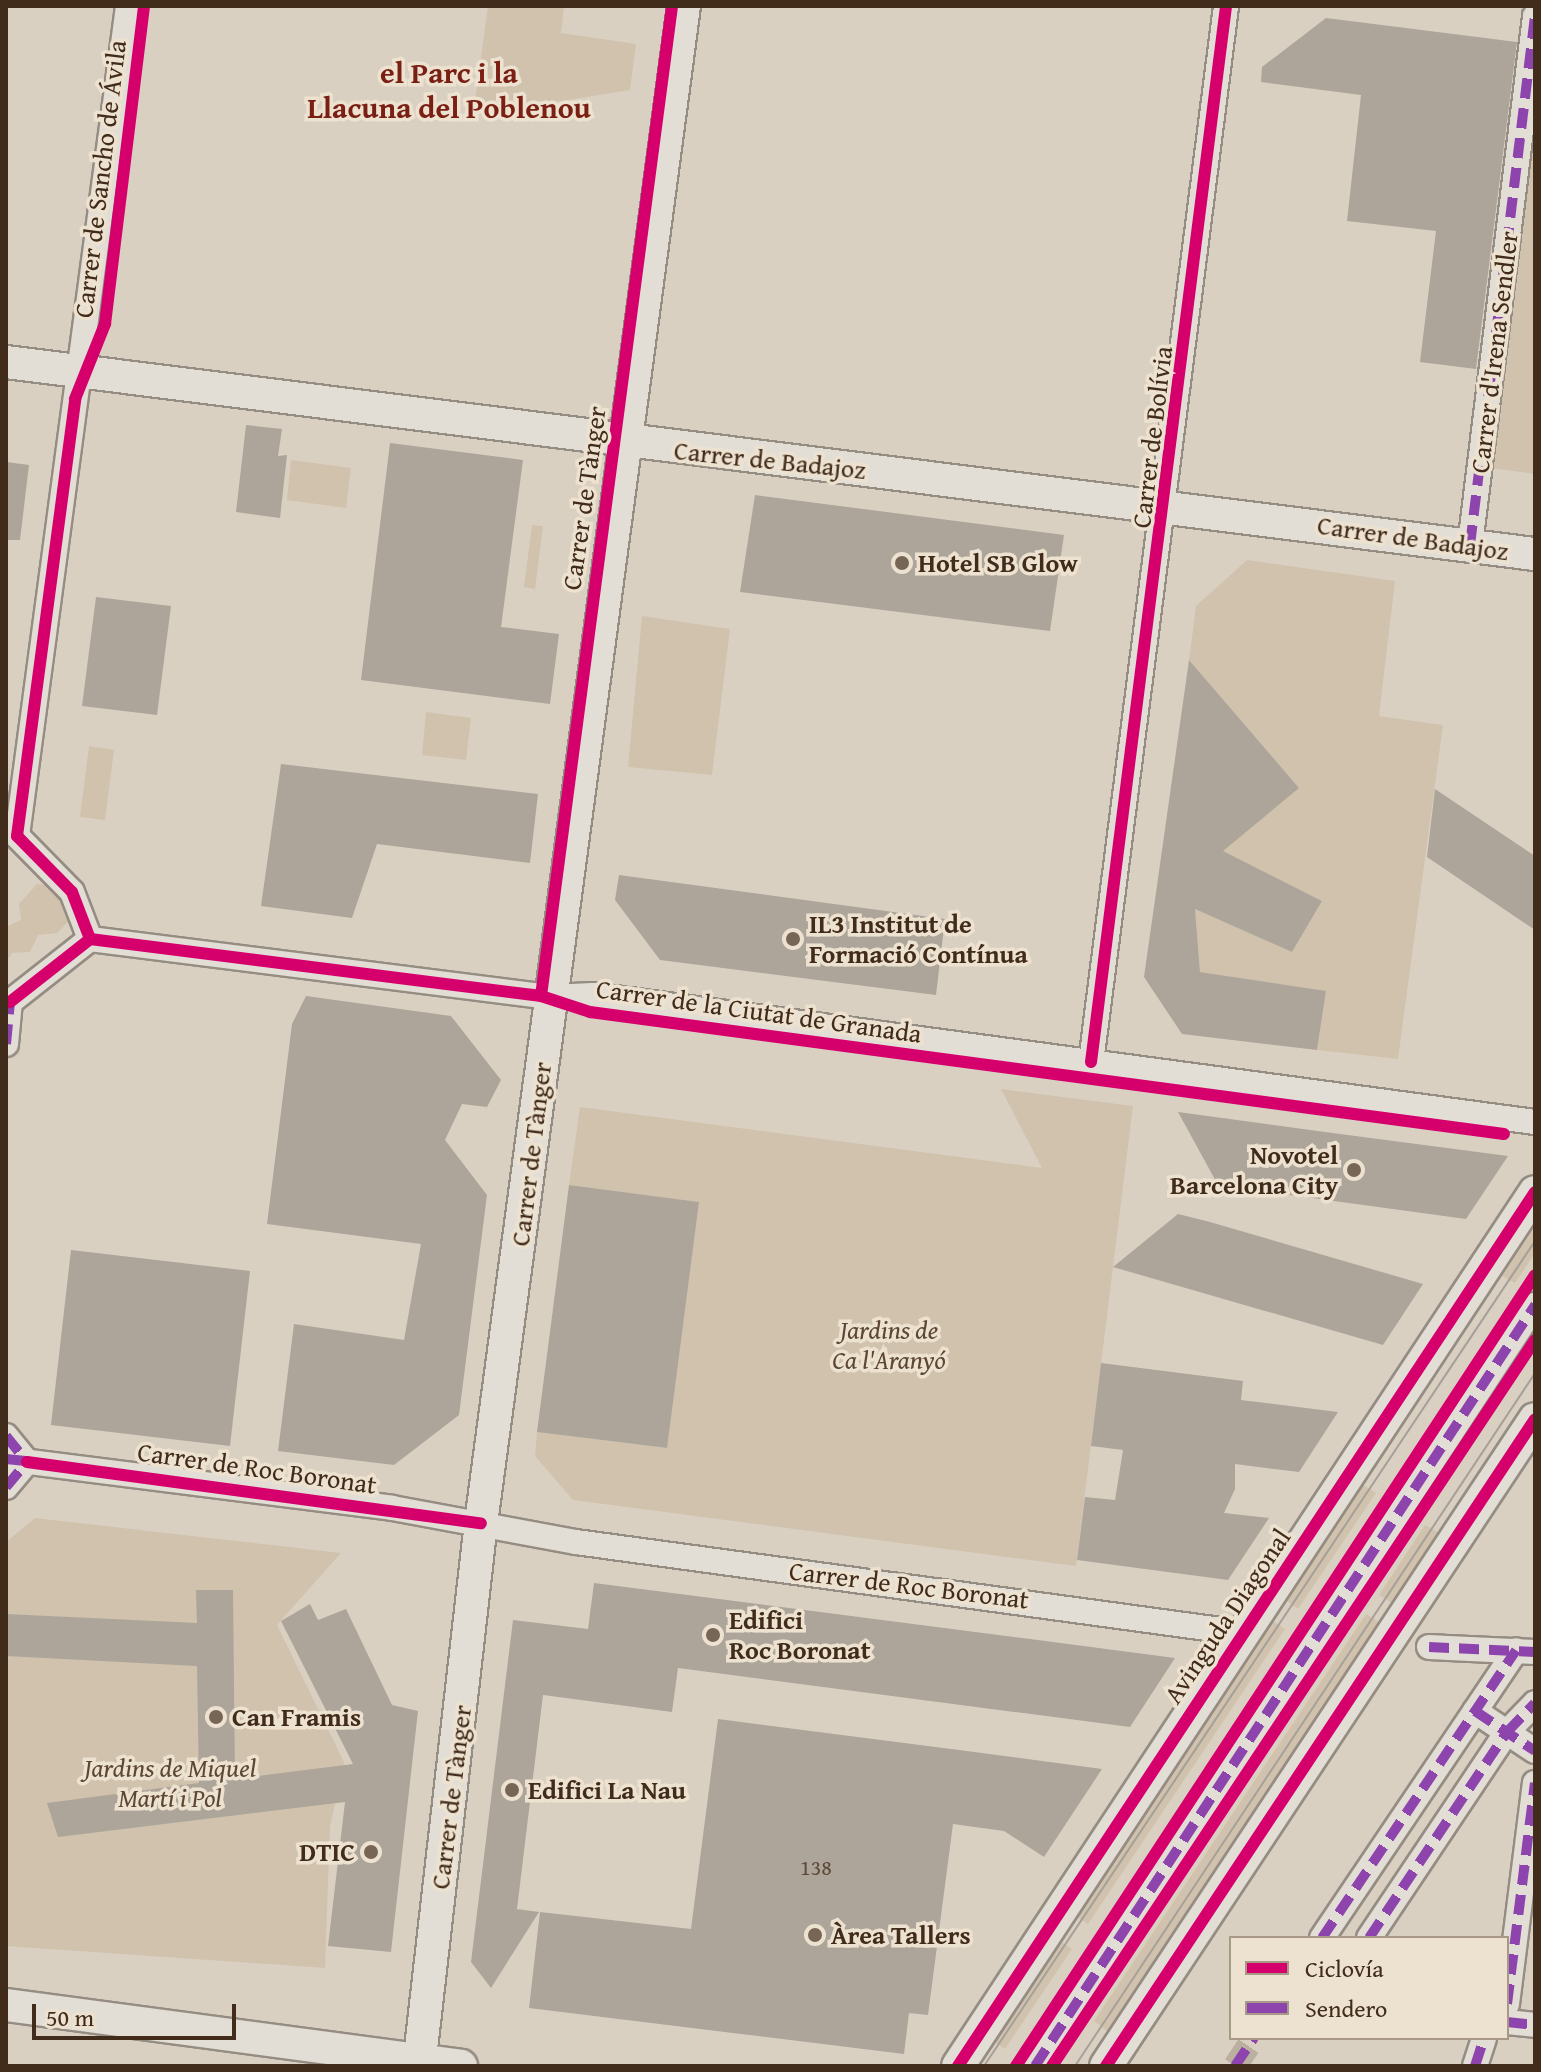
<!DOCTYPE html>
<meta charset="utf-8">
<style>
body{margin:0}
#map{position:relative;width:1541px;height:2072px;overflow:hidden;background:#dad0c2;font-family:"Gentium Book Plus",serif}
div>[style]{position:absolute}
.green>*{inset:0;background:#d0c2ad}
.building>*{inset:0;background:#ada59a}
.street-tunnel>*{height:24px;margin-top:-12px;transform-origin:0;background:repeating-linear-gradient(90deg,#bbafa0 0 24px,transparent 0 36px)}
.roads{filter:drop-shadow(2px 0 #958c82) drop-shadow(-2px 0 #958c82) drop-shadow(0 2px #958c82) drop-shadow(0 -2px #958c82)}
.street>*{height:24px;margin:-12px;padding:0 12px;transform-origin:12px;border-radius:12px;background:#e2ded6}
.secondary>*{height:32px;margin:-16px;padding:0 16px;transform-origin:16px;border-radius:16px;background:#e2ded6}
.tram>*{height:2px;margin:-1px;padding:0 1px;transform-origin:1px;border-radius:1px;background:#a6a099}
.quiet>*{height:10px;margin-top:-5px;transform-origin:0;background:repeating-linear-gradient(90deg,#8e44ad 0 20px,transparent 0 30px)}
.cycleway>*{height:12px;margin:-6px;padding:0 6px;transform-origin:6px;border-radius:6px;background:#d6006c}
.dots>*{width:22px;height:22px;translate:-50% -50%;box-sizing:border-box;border:4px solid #ede2d0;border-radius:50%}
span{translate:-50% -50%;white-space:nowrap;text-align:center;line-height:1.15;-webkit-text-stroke:7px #ede2d0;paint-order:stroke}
.number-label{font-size:22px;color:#5c4a3a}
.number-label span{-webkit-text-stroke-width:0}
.street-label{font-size:26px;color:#412b1a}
.poi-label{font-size:26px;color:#412b1a;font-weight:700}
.left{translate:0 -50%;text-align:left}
.right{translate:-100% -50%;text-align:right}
.park-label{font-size:26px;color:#5c4734;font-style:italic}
.quarter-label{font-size:30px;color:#7a1f14;font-weight:700}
.frame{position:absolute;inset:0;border:8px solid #412b1a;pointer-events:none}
.legend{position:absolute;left:1229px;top:1936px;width:280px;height:104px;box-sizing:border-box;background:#ede2d0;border:2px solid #a89987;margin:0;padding:10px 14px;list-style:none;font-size:24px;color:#412b1a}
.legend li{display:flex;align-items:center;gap:16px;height:40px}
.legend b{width:40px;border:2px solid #a89987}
.scale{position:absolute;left:32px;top:2004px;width:204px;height:36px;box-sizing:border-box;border:4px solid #412b1a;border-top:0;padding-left:10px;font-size:24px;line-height:28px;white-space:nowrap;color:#412b1a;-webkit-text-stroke:6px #ede2d0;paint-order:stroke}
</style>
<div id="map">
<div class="green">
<div style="clip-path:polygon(488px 6px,564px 6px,561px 33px,636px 44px,630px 90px,473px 115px)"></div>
<div style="clip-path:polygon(1535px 119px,1535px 474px,1491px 468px)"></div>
<div style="clip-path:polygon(291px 460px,351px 468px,346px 508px,287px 500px)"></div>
<div style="clip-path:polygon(532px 525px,543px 526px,535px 589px,524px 587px)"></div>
<div style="clip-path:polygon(1247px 560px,1395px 581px,1379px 716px,1443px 725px,1398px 1059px,1317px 1050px,1326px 991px,1200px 972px,1195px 909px,1292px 952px,1322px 901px,1205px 842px,1299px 788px,1189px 660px,1196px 606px)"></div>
<div style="clip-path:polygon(642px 616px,730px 629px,712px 775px,628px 767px)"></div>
<div style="clip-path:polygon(426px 712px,471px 718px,466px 760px,422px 755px)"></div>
<div style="clip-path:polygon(89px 746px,114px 750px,105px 820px,80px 817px)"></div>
<div style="clip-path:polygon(37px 884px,54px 885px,71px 913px,69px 921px,57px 933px,38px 935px,30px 952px,12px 953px,6px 962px,6px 927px,21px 920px,19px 904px)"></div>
<div style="clip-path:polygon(1001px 1089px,1133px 1106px,1076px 1566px,573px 1500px,535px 1456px,537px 1432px,666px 1448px,699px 1202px,569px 1185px,580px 1107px,1042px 1168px)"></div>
<div style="clip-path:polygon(1535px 1227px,1535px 1253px,1515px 1283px,1502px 1276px)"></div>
<div style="clip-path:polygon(1362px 1484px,1376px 1493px,1298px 1609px,1286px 1600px)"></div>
<div style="clip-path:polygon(35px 1518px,341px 1553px,277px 1625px,344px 1762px,330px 1827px,325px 1968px,6px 1946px,6px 1542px)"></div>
<div style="clip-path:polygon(1425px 1525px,1439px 1533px,1392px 1603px,1379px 1595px)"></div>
<div style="clip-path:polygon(1366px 1614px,1379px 1622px,1107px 2031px,1094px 2021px)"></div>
<div style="clip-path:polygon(1272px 1620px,1285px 1629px,1088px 1924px,1076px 1916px)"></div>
<div style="clip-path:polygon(1058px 1940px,1072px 1949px,1005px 2049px,993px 2041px)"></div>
</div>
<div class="building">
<div style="clip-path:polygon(1326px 18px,1517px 42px,1476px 369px,1420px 362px,1436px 231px,1347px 221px,1361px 95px,1261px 82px,1262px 67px)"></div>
<div style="clip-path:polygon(246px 425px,282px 429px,278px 456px,287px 455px,280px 518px,236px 512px)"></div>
<div style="clip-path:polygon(390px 443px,523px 460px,501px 627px,559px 634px,550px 704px,361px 680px)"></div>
<div style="clip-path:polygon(6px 462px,29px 465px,20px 540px,6px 540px)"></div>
<div style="clip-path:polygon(755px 495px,1064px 535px,1050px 631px,740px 592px)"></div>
<div style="clip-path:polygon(96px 597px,171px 606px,157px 715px,82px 706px)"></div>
<div style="clip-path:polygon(1189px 660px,1299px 788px,1223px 851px,1322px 901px,1292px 952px,1195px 909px,1200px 972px,1326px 991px,1317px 1050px,1182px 1034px,1144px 977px)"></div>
<div style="clip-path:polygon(281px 764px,538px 794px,530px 863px,377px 844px,352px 918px,261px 906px)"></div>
<div style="clip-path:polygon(1435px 789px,1535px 856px,1535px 930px,1427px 857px)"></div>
<div style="clip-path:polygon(619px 875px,945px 919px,936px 995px,660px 960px,615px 900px)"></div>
<div style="clip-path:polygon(306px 996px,451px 1016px,501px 1080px,487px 1107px,462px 1104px,445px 1140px,487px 1195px,459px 1415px,394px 1465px,278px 1451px,294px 1324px,404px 1340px,421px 1244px,267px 1224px,292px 1024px)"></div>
<div style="clip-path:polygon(1178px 1112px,1325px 1132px,1508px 1156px,1466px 1219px,1218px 1185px)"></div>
<div style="clip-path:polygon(569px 1185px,699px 1202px,667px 1448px,537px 1432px)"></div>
<div style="clip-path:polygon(1178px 1214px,1210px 1222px,1423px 1284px,1383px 1345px,1113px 1267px)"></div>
<div style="clip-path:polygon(71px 1250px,250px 1271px,230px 1446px,51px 1425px)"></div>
<div style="clip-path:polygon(1101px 1363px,1243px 1381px,1241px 1400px,1338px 1412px,1299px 1472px,1235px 1464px,1235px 1489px,1224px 1513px,1269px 1518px,1228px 1580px,1077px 1560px,1085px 1497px,1115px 1500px,1123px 1450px,1091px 1446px)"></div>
<div style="clip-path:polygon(594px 1583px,1030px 1639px,1175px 1658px,1130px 1727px,678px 1668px,672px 1712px,543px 1695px,517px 1909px,539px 1912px,491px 1988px,471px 1962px,513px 1620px,588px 1629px)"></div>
<div style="clip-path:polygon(196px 1590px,233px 1590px,235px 1779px,353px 1764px,281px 1621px,310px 1604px,318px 1620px,346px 1609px,392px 1705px,418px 1711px,391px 1952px,328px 1946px,345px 1802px,58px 1837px,47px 1803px,199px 1783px,197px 1666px,6px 1656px,6px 1614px,197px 1623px)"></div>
<div style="clip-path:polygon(718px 1719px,959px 1750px,1102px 1769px,1044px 1857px,1004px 1831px,953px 1824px,928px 2015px,909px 2013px,904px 2054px,529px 2008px,540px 1912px,691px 1929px)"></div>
</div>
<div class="street-tunnel">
<div style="left:1235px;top:2066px;width:34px;rotate:-56deg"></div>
</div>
<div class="roads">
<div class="street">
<div style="left:1470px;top:545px;width:533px;rotate:-82.99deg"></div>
<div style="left:17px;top:836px;width:837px;rotate:-82.38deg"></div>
<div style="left:17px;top:836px;width:78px;rotate:45.5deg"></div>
<div style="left:72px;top:892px;width:50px;rotate:69deg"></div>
<div style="left:90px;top:939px;width:464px;rotate:7.2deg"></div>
<div style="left:550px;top:997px;width:43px;rotate:-2.7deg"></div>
<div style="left:593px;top:995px;width:951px;rotate:7.68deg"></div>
<div style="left:10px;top:1002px;width:102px;rotate:-38.2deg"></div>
<div style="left:6px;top:1044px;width:42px;rotate:-84.6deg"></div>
<div style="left:1091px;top:1062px;width:1065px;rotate:-82.71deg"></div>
<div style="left:6px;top:1436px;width:33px;rotate:51deg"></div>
<div style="left:6px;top:1459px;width:389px;rotate:7.2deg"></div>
<div style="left:392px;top:1508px;width:187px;rotate:10.5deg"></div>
<div style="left:576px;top:1542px;width:673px;rotate:7.77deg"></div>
<div style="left:6px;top:1487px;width:33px;rotate:-50deg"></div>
<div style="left:1429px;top:1647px;width:106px;rotate:2.7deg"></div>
<div style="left:1475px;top:1711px;width:72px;rotate:33.7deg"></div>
<div style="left:1322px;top:1938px;width:347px;rotate:-56deg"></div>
<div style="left:1369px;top:1938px;width:248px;rotate:-56.2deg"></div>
<div style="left:1507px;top:1732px;width:40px;rotate:-46deg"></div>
<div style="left:1507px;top:2004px;width:223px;rotate:-82.8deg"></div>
<div style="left:1507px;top:2022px;width:28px;rotate:6deg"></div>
<div style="left:1035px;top:2066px;width:911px;rotate:-56.69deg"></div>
<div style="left:1475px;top:2066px;width:29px;rotate:-72deg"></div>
</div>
<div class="secondary">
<div style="left:6px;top:362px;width:1541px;rotate:7.16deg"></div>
<div style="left:6px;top:2005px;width:459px;rotate:7.6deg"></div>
<div style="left:419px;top:2066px;width:547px;rotate:-83.49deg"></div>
<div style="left:481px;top:1523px;width:1531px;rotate:-82.38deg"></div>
<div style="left:958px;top:2066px;width:1047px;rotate:-56.57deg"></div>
<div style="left:1106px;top:2066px;width:776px;rotate:-56.45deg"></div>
</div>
</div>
<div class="tram">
<div style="left:984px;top:2066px;width:992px;rotate:-56.26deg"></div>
<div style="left:1075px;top:2066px;width:832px;rotate:-56.42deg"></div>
</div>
<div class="quiet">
<div style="left:1470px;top:545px;width:533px;rotate:-82.99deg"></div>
<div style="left:6px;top:1044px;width:42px;rotate:-84.6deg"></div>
<div style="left:6px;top:1436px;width:33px;rotate:51deg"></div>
<div style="left:6px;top:1459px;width:27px;rotate:6deg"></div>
<div style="left:6px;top:1487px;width:33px;rotate:-50deg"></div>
<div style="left:1429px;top:1647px;width:106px;rotate:2.7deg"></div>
<div style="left:1475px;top:1711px;width:72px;rotate:33.7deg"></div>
<div style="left:1322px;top:1938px;width:347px;rotate:-56deg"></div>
<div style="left:1369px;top:1938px;width:248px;rotate:-56.2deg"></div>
<div style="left:1507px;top:1732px;width:40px;rotate:-46deg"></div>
<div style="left:1507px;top:2004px;width:223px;rotate:-82.8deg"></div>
<div style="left:1507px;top:2022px;width:28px;rotate:6deg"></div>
<div style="left:1035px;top:2066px;width:911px;rotate:-56.69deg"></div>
<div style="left:1235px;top:2066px;width:34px;rotate:-56deg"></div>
<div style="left:1475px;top:2066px;width:29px;rotate:-72deg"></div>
</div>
<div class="cycleway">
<div style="left:17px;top:836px;width:441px;rotate:-82.4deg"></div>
<div style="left:75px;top:399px;width:81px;rotate:-68.2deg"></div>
<div style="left:105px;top:324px;width:320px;rotate:-83deg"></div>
<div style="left:17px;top:836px;width:78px;rotate:45.5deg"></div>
<div style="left:72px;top:892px;width:50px;rotate:69deg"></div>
<div style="left:90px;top:939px;width:455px;rotate:7.2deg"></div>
<div style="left:541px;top:996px;width:52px;rotate:18.1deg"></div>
<div style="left:590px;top:1012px;width:922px;rotate:7.6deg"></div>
<div style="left:541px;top:996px;width:999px;rotate:-82.46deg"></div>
<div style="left:10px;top:1002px;width:102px;rotate:-38.2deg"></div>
<div style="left:1091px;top:1062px;width:1065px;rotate:-82.71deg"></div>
<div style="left:27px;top:1462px;width:458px;rotate:7.7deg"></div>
<div style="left:958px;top:2066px;width:1047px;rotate:-56.57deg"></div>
<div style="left:1016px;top:2066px;width:946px;rotate:-56.73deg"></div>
<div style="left:1052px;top:2066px;width:872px;rotate:-56.36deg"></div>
<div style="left:1106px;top:2066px;width:776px;rotate:-56.45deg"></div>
</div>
<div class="dots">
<div style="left:902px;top:563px;background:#776555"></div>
<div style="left:793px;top:939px;background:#776555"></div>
<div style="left:1354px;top:1170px;background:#776555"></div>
<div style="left:713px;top:1635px;background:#776555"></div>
<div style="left:216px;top:1717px;background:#776555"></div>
<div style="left:512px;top:1790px;background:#776555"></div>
<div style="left:371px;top:1852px;background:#776555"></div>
<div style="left:815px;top:1935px;background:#776555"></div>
</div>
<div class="number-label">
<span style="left:816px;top:1868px">138</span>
</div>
<div class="street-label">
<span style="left:100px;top:179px;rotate:-83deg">Carrer de Sancho de Ávila</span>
<span style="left:1494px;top:352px;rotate:-83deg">Carrer d'Irena Sendler</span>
<span style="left:1152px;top:437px;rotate:-83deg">Carrer de Bolívia</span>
<span style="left:770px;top:460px;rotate:6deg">Carrer de Badajoz</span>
<span style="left:584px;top:498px;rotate:-82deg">Carrer de Tànger</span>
<span style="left:1413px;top:538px;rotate:8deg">Carrer de Badajoz</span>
<span style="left:759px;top:1011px;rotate:8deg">Carrer de la Ciutat de Granada</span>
<span style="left:531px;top:1154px;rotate:-83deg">Carrer de Tànger</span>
<span style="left:257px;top:1468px;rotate:8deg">Carrer de Roc Boronat</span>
<span style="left:909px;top:1585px;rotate:7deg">Carrer de Roc Boronat</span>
<span style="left:1227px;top:1616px;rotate:-56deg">Avinguda Diagonal</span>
<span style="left:451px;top:1797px;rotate:-83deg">Carrer de Tànger</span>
</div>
<div class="poi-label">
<span class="left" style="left:918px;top:563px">Hotel SB Glow</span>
<span class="left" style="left:809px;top:939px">IL3 Institut de<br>Formació Contínua</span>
<span class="right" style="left:1338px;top:1170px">Novotel<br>Barcelona City</span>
<span class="left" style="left:729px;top:1635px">Edifici<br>Roc Boronat</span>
<span class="left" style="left:232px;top:1717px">Can Framis</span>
<span class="left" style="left:528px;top:1790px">Edifici La Nau</span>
<span class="right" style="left:355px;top:1852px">DTIC</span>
<span class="left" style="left:831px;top:1935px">Àrea Tallers</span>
</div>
<div class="park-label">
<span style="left:889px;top:1345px">Jardins de<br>Ca l'Aranyó</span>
<span style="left:170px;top:1783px">Jardins de Miquel<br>Martí i Pol</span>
</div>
<div class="quarter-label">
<span style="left:449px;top:89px">el Parc i la<br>Llacuna del Poblenou</span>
</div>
<div class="frame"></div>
<ul class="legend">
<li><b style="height:10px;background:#d6006c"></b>Ciclovía</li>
<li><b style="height:10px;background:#8e44ad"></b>Sendero</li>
</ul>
<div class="scale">50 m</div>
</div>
